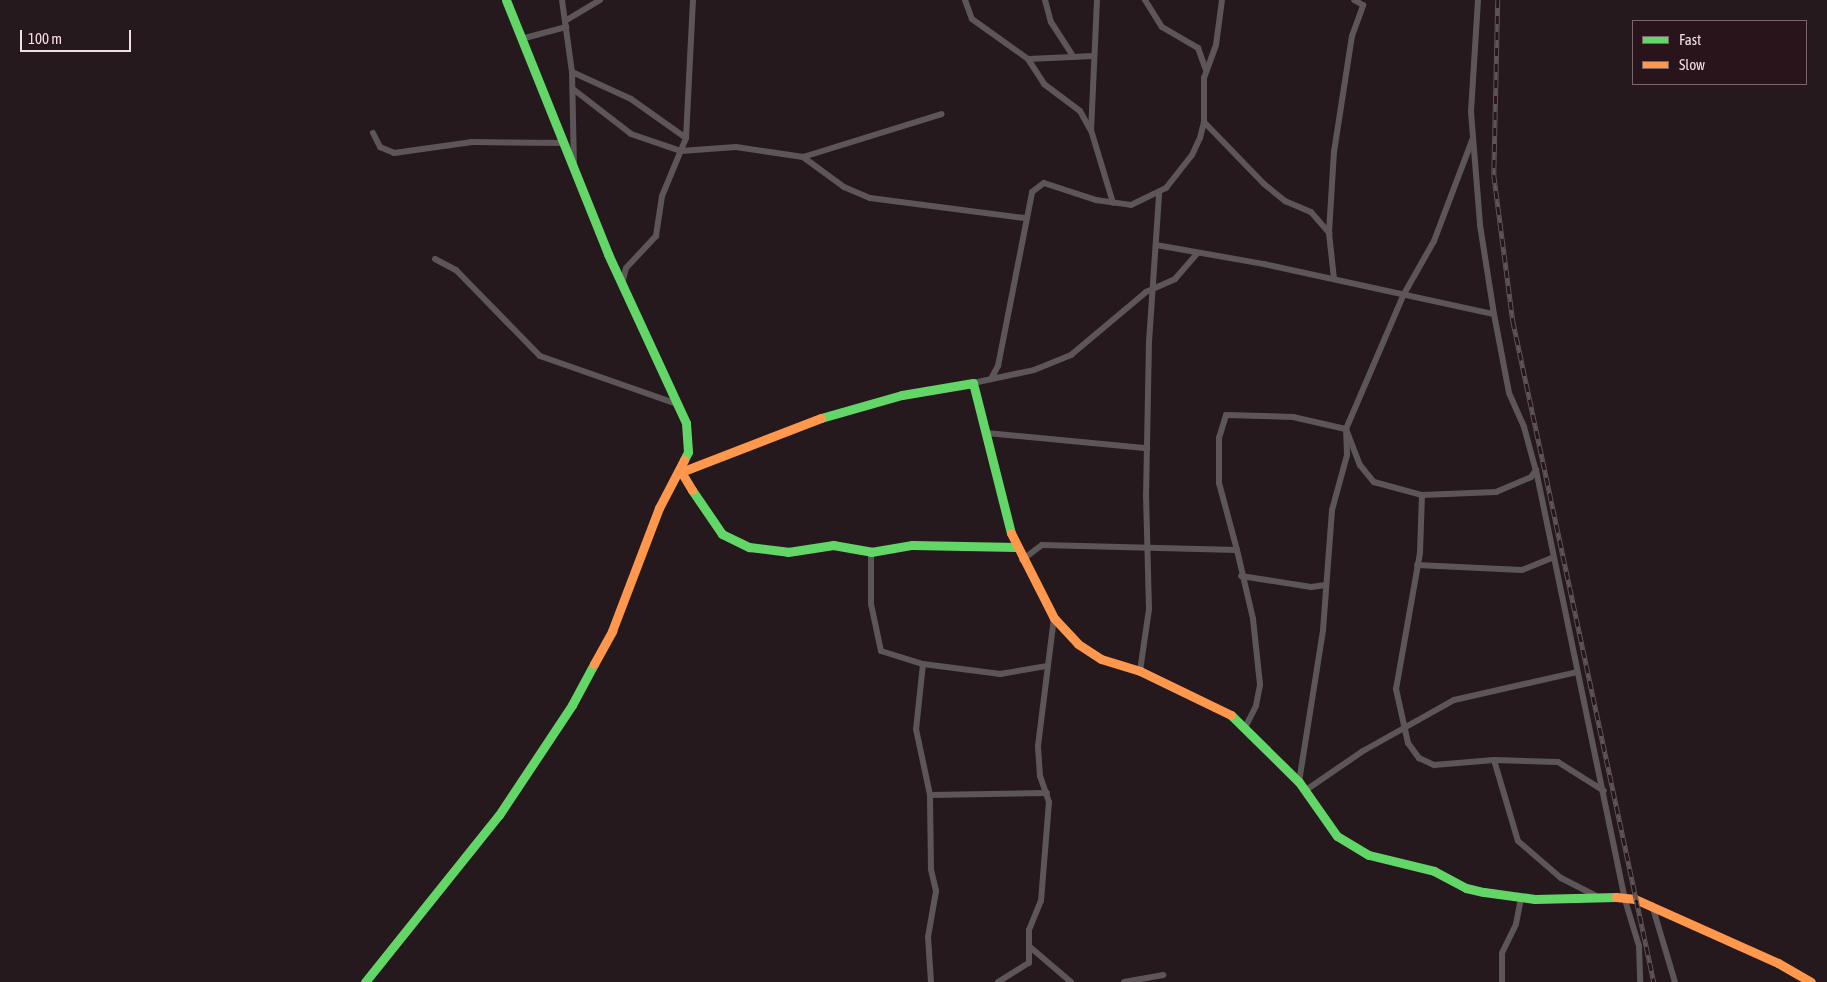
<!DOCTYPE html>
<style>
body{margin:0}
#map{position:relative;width:1827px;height:982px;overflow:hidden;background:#25191d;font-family:"Asap Condensed",sans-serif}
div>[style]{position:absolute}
.street>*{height:6px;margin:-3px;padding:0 3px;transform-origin:3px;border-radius:3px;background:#5c5658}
.fast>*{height:9px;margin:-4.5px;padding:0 4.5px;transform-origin:4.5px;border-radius:4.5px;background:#63d668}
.slow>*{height:9px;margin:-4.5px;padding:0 4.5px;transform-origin:4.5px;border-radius:4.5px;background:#ff974d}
.rail>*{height:4.5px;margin-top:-2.25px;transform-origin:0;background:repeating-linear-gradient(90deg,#2a141b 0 8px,#5c5457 0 16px);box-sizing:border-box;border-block:1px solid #5c5457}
span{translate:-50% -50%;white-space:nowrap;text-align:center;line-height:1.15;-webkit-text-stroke:4px #2a141b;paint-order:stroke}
.legend{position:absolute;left:1632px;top:20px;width:175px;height:65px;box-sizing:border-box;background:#2a141b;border:1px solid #79666b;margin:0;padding:6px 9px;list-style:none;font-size:15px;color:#f0e0e4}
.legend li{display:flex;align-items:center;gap:10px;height:25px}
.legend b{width:25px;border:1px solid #79666b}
.scale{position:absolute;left:20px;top:30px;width:111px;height:22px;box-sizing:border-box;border:2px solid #f0e0e4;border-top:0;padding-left:6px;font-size:15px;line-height:18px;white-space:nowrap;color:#f0e0e4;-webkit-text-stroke:4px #2a141b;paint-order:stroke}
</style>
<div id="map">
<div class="street">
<div style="left:562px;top:0;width:73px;rotate:82.1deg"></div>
<div style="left:572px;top:72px;width:94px;rotate:88.8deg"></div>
<div style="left:965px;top:0;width:20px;rotate:70deg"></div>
<div style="left:972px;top:19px;width:69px;rotate:35.5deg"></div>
<div style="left:1028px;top:59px;width:30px;rotate:57deg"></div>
<div style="left:1044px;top:84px;width:45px;rotate:36.9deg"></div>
<div style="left:1080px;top:111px;width:21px;rotate:61deg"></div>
<div style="left:1045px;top:0;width:23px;rotate:75deg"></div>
<div style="left:1051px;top:22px;width:40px;rotate:57.1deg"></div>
<div style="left:1097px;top:0;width:130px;rotate:92.6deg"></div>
<div style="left:1091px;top:130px;width:76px;rotate:73.2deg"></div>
<div style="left:1145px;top:0;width:32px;rotate:58deg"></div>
<div style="left:1162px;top:27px;width:42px;rotate:30.3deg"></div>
<div style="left:1198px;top:48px;width:23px;rotate:70deg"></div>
<div style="left:1478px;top:0;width:112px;rotate:93.6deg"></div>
<div style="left:1471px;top:112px;width:113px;rotate:85.4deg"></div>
<div style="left:1480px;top:225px;width:90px;rotate:81.1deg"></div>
<div style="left:1494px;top:314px;width:80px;rotate:79.2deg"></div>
<div style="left:1509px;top:393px;width:37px;rotate:66deg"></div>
<div style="left:1524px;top:427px;width:50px;rotate:74.8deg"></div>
<div style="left:1537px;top:475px;width:434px;rotate:78.3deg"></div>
<div style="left:1625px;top:900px;width:48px;rotate:73.1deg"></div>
<div style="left:1639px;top:946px;width:36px;rotate:88deg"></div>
<div style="left:565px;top:21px;width:41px;rotate:-31deg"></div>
<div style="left:521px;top:39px;width:47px;rotate:-14.9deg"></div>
<div style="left:1028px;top:59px;width:66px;rotate:-2.6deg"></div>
<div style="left:572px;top:72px;width:65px;rotate:24.6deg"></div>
<div style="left:631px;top:99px;width:67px;rotate:35.3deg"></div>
<div style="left:573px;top:89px;width:73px;rotate:37.8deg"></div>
<div style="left:631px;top:134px;width:53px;rotate:18.8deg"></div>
<div style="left:681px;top:151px;width:55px;rotate:-4.2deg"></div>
<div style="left:736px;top:147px;width:68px;rotate:8.5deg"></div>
<div style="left:803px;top:157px;width:145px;rotate:-17.2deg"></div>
<div style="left:1204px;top:122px;width:86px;rotate:45.9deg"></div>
<div style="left:1264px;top:184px;width:27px;rotate:39deg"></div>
<div style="left:1285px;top:201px;width:28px;rotate:23deg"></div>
<div style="left:1311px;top:212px;width:28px;rotate:49deg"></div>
<div style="left:373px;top:133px;width:16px;rotate:63deg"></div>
<div style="left:380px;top:147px;width:15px;rotate:23deg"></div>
<div style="left:394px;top:153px;width:79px;rotate:-8deg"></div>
<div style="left:472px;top:142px;width:93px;rotate:0.6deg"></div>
<div style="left:803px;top:157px;width:51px;rotate:36.2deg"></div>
<div style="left:844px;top:187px;width:28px;rotate:23deg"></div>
<div style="left:870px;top:198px;width:156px;rotate:7.4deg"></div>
<div style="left:1156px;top:245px;width:110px;rotate:10deg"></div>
<div style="left:1264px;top:264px;width:235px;rotate:12.3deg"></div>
<div style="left:435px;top:259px;width:24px;rotate:28deg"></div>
<div style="left:456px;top:270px;width:120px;rotate:45.7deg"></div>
<div style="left:540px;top:356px;width:145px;rotate:19.3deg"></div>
<div style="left:1334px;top:279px;width:46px;rotate:-96.2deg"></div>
<div style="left:1329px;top:233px;width:81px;rotate:-86.5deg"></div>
<div style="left:1334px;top:152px;width:117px;rotate:-81.2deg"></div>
<div style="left:1352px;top:36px;width:33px;rotate:-70deg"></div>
<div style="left:1363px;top:5px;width:10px;rotate:-151deg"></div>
<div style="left:622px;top:284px;width:16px;rotate:-76deg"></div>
<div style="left:626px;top:268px;width:44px;rotate:-46.8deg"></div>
<div style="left:656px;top:236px;width:40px;rotate:-81.5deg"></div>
<div style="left:662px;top:196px;width:63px;rotate:-67.5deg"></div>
<div style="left:686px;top:138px;width:138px;rotate:-87.1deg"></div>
<div style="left:991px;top:379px;width:15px;rotate:-62deg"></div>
<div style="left:998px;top:366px;width:177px;rotate:-78.9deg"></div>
<div style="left:1032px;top:192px;width:15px;rotate:-37deg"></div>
<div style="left:1044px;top:183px;width:55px;rotate:18.1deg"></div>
<div style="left:1096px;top:200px;width:35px;rotate:8deg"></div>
<div style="left:1131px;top:205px;width:39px;rotate:-26deg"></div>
<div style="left:1166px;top:188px;width:42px;rotate:-51.8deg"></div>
<div style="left:1192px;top:155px;width:19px;rotate:-65deg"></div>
<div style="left:1200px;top:138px;width:16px;rotate:-76deg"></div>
<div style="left:1204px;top:122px;width:44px;rotate:-90deg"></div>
<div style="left:1204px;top:78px;width:35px;rotate:-70deg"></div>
<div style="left:1216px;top:45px;width:45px;rotate:-82.4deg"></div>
<div style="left:973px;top:383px;width:62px;rotate:-12deg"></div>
<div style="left:1034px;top:370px;width:40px;rotate:-22deg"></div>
<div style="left:1071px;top:355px;width:98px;rotate:-40deg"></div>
<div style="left:1146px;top:292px;width:32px;rotate:-24deg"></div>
<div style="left:1175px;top:279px;width:33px;rotate:-49deg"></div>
<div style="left:987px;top:433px;width:161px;rotate:5.4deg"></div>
<div style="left:1422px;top:495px;width:58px;rotate:92deg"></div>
<div style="left:1420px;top:553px;width:138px;rotate:100deg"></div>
<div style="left:1396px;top:689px;width:55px;rotate:77.5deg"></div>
<div style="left:1408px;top:743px;width:19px;rotate:54deg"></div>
<div style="left:1419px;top:758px;width:17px;rotate:25deg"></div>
<div style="left:1434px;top:765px;width:60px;rotate:-4.8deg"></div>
<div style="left:1494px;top:760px;width:64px;rotate:1.8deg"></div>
<div style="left:1558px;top:762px;width:54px;rotate:32.2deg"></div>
<div style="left:1237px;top:550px;width:69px;rotate:-105deg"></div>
<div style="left:1219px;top:483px;width:45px;rotate:-90deg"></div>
<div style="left:1219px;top:438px;width:24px;rotate:-73deg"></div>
<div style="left:1226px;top:415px;width:67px;rotate:1.7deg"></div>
<div style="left:1293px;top:417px;width:54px;rotate:12.8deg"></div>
<div style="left:1346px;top:429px;width:39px;rotate:69deg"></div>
<div style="left:1360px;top:465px;width:22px;rotate:51deg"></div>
<div style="left:1374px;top:482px;width:50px;rotate:15.2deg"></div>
<div style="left:1422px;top:495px;width:74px;rotate:-2.3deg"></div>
<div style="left:1496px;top:492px;width:38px;rotate:-23deg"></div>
<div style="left:1531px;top:477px;width:9px;rotate:-54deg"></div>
<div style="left:871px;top:552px;width:52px;rotate:90deg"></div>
<div style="left:871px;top:604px;width:48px;rotate:78deg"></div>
<div style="left:881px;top:651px;width:44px;rotate:17.2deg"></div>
<div style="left:923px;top:664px;width:65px;rotate:96.1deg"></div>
<div style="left:916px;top:729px;width:67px;rotate:78deg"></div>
<div style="left:1022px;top:560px;width:25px;rotate:-37deg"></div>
<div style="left:1042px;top:545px;width:195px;rotate:1.5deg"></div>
<div style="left:1237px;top:550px;width:71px;rotate:76.9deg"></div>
<div style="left:1253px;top:619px;width:66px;rotate:83.9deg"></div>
<div style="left:1260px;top:685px;width:21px;rotate:101deg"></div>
<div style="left:1256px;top:706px;width:22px;rotate:117deg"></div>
<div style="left:1417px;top:565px;width:105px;rotate:2.7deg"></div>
<div style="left:1522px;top:570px;width:32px;rotate:-22deg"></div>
<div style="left:1241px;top:576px;width:71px;rotate:8.9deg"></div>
<div style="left:1311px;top:587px;width:15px;rotate:-8deg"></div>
<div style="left:923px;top:664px;width:78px;rotate:7.4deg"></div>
<div style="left:1000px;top:674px;width:48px;rotate:-9.7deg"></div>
<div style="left:1140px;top:671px;width:63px;rotate:-81.7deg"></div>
<div style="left:1149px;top:609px;width:112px;rotate:-91.5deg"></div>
<div style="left:1146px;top:497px;width:155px;rotate:-88.9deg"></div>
<div style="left:1149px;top:342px;width:148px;rotate:-86.1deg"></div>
<div style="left:1494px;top:760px;width:84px;rotate:73.5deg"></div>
<div style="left:1518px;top:841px;width:57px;rotate:40.7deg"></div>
<div style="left:1561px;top:878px;width:38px;rotate:27deg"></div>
<div style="left:1299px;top:782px;width:154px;rotate:-81deg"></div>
<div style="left:1323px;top:630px;width:120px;rotate:-85.7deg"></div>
<div style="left:1332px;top:510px;width:57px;rotate:-74.7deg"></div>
<div style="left:1347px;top:455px;width:26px;rotate:-92deg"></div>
<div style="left:1346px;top:429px;width:147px;rotate:-66.8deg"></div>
<div style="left:1404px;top:294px;width:61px;rotate:-60.5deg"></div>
<div style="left:1434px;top:241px;width:110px;rotate:-69.3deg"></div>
<div style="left:1306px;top:790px;width:69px;rotate:-34.4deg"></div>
<div style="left:1363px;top:751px;width:104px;rotate:-29.3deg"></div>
<div style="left:1454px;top:700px;width:126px;rotate:-12.8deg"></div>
<div style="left:1652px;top:905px;width:80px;rotate:73.4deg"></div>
<div style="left:1030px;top:947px;width:54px;rotate:40.5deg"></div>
<div style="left:931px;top:982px;width:45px;rotate:-93.8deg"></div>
<div style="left:928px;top:937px;width:47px;rotate:-80.1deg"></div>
<div style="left:936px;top:891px;width:23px;rotate:-103deg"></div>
<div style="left:931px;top:869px;width:74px;rotate:-90.8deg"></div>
<div style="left:930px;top:795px;width:117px;rotate:-1deg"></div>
<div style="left:998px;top:982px;width:36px;rotate:-32deg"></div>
<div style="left:1029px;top:963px;width:33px;rotate:-90deg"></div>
<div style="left:1029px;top:930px;width:31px;rotate:-68deg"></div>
<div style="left:1041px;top:901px;width:99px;rotate:-85.4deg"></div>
<div style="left:1049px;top:802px;width:28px;rotate:-109deg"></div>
<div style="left:1040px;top:776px;width:30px;rotate:-94deg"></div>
<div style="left:1038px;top:746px;width:129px;rotate:-82.9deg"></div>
<div style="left:1124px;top:982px;width:40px;rotate:-10deg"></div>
<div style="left:1502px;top:982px;width:29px;rotate:-90deg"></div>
<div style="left:1502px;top:953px;width:32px;rotate:-64deg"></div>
<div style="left:1516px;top:924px;width:26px;rotate:-79deg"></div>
</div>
<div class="fast">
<div style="left:506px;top:0;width:274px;rotate:68.1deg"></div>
<div style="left:608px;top:254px;width:186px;rotate:65.2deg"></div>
<div style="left:686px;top:423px;width:29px;rotate:86deg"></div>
<div style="left:688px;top:452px;width:9px;rotate:117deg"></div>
<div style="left:821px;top:418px;width:84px;rotate:-15.9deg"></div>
<div style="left:902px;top:395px;width:72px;rotate:-9.6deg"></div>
<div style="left:973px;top:383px;width:155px;rotate:75.8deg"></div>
<div style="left:692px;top:490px;width:53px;rotate:55.7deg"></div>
<div style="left:722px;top:534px;width:30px;rotate:26deg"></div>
<div style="left:749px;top:547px;width:39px;rotate:7deg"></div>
<div style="left:788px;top:552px;width:46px;rotate:-8.8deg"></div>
<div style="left:833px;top:545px;width:39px;rotate:10deg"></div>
<div style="left:871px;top:552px;width:42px;rotate:-9.7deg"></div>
<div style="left:912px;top:545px;width:104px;rotate:1.1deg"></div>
<div style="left:1231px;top:715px;width:95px;rotate:44.6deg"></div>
<div style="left:1299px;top:782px;width:66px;rotate:54.9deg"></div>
<div style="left:1337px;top:836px;width:37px;rotate:31deg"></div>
<div style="left:1369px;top:855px;width:67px;rotate:13.8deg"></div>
<div style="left:1434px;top:871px;width:36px;rotate:28deg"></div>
<div style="left:1466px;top:888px;width:18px;rotate:13deg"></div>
<div style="left:1484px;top:892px;width:51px;rotate:7.8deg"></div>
<div style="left:1535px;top:899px;width:81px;rotate:-1.4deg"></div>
<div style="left:365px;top:982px;width:214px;rotate:-51.3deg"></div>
<div style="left:499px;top:815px;width:132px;rotate:-56.4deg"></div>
<div style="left:572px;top:705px;width:47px;rotate:-61.8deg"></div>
</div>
<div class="slow">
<div style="left:692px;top:490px;width:21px;rotate:-121deg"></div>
<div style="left:681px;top:472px;width:150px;rotate:-21.1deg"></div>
<div style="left:1011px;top:533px;width:95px;rotate:63.2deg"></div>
<div style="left:1054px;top:618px;width:35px;rotate:47deg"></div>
<div style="left:1078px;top:644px;width:27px;rotate:33deg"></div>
<div style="left:1101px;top:659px;width:41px;rotate:17.1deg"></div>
<div style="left:1140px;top:671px;width:101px;rotate:25.8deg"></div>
<div style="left:594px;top:664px;width:38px;rotate:-61deg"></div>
<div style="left:612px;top:631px;width:132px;rotate:-69.1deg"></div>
<div style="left:659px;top:508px;width:54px;rotate:-62.5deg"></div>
<div style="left:1616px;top:897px;width:19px;rotate:6deg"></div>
<div style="left:1635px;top:899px;width:157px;rotate:24.1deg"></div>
<div style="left:1778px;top:963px;width:38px;rotate:30deg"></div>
</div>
<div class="rail">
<div style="left:1498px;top:0;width:175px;rotate:91.3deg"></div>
<div style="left:1494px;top:175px;width:147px;rotate:82.6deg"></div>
<div style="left:1513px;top:321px;width:676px;rotate:77.96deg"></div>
</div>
<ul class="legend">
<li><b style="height:6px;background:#63d668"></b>Fast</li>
<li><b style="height:6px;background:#ff974d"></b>Slow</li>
</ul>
<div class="scale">100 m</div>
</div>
